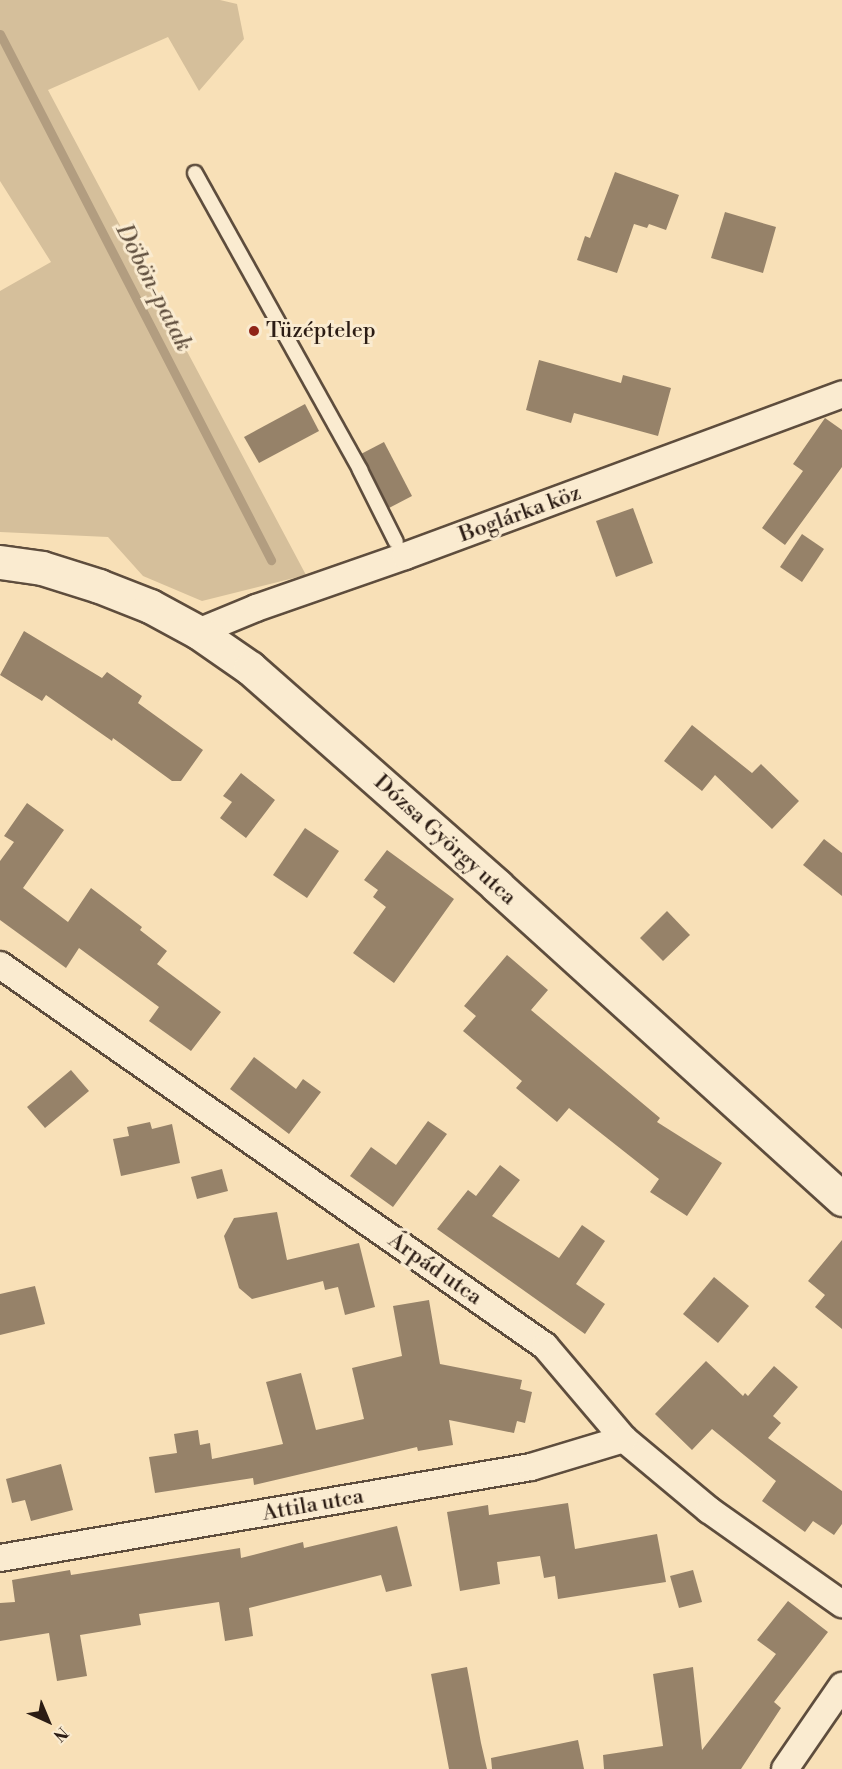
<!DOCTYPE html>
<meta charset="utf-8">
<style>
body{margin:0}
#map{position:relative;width:842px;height:1769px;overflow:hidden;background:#f8e0b7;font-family:"Libre Bodoni",serif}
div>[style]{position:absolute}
.green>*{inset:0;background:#d5bf9b}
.stream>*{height:9px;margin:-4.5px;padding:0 4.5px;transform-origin:4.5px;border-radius:4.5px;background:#b29d80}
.building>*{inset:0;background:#968269}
.roads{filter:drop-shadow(2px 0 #5e4d3d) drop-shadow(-2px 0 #5e4d3d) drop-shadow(0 2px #5e4d3d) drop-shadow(0 -2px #5e4d3d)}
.service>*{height:14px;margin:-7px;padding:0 7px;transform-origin:7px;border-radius:7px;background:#faebd0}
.minor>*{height:26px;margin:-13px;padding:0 13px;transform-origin:13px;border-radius:13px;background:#faebd0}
.secondary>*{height:33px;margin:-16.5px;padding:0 16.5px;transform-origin:16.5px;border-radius:16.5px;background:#faebd0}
.dots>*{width:16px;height:16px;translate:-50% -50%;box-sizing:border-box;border:3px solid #faebd0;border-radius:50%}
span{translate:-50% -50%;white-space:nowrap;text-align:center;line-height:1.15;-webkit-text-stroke:6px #faebd0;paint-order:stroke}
.poi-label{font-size:22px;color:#2b1c14}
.left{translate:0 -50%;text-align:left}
.street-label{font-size:22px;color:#2b1c14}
.water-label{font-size:24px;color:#61503f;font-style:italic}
.north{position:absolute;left:18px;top:1691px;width:60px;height:60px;-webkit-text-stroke:4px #faebd0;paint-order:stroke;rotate:136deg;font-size:16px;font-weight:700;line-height:24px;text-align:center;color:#2b1c14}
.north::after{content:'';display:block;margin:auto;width:21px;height:27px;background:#2b1c14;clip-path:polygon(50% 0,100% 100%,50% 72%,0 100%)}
</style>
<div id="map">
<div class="green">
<div style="clip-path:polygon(0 0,220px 0,237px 4px,244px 39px,199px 91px,168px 37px,48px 90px,306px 575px,202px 601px,143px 576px,108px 537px,0 532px,0 291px,51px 262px,0 181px)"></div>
</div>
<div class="stream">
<div style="left:0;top:34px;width:592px;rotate:62.74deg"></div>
</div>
<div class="building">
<div style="clip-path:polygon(615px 172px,679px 195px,666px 230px,649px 224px,647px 228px,634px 224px,617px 273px,577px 260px,585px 236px,590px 238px)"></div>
<div style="clip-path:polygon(725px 212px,776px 227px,763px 273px,711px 258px)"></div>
<div style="clip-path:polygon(539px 360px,621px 383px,623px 375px,671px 388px,658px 436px,574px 413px,571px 423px,526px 410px)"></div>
<div style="clip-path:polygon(305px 404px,319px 431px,259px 463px,244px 437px)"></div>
<div style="clip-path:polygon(825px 418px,842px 430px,842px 467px,785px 545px,762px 528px,803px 471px,793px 464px)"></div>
<div style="clip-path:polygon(384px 442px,412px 496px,389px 508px,361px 454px)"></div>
<div style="clip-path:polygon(633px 508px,653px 563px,616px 577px,596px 521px)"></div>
<div style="clip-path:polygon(802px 534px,824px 549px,802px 582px,780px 567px)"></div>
<div style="clip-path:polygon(24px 631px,102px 678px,107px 672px,142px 696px,138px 703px,203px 750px,181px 781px,172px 781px,113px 738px,112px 741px,46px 695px,42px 701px,0 675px)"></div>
<div style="clip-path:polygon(692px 725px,752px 773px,761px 764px,799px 801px,772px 829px,715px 775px,702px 791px,664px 761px)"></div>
<div style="clip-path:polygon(241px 773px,275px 800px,246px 838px,220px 818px,232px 802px,223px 796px)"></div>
<div style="clip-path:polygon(27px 803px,64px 830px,23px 888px,68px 922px,91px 888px,142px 927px,140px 930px,167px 951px,157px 964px,221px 1012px,191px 1051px,149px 1021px,159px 1007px,79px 948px,66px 968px,0 920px,0 861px,14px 842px,4px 836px)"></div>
<div style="clip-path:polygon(305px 828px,339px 851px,307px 898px,273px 875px)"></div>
<div style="clip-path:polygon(824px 839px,842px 853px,842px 896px,803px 865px)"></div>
<div style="clip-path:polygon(387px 850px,454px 899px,394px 983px,353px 953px,386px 907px,373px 897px,378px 890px,364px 880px)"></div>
<div style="clip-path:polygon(667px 911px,690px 935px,663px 961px,640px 938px)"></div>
<div style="clip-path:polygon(507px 955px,548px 990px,531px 1010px,660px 1118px,657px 1122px,722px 1163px,687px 1216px,650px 1192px,659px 1179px,569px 1108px,557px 1122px,516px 1088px,522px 1081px,463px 1031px,476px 1016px,464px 1006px)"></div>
<div style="clip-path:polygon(254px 1057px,296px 1089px,303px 1079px,321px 1092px,289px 1134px,230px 1089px)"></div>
<div style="clip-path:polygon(71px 1070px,89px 1091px,45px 1128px,27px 1107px)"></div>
<div style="clip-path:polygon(428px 1121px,447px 1134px,393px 1207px,350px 1176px,371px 1147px,396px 1165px)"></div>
<div style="clip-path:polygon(150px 1122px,152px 1129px,172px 1124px,180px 1163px,121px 1176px,113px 1139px,129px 1136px,127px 1127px)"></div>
<div style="clip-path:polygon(500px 1165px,520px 1180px,492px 1216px,559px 1258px,582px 1225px,605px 1241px,576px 1284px,605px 1304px,585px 1334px,437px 1229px,468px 1190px,476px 1196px)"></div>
<div style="clip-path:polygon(222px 1169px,228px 1191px,197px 1199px,191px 1177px)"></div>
<div style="clip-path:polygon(277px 1212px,287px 1260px,359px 1243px,375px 1307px,345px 1315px,338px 1287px,325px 1290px,323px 1281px,252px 1299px,239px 1288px,224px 1236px,234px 1218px)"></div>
<div style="clip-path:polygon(842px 1240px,842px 1329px,815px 1307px,825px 1295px,808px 1281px)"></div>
<div style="clip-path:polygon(714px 1277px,749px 1306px,718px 1343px,683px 1314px)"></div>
<div style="clip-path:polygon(35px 1286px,45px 1324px,0 1335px,0 1294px)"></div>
<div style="clip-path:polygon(429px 1300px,440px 1364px,522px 1380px,520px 1389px,532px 1392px,525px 1423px,517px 1421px,514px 1433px,449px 1420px,453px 1445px,418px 1451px,417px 1447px,254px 1485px,253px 1478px,155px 1493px,149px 1457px,177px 1453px,174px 1434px,198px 1430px,200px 1445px,210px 1443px,212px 1459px,283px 1444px,266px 1382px,301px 1373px,316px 1430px,364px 1419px,352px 1368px,402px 1356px,393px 1306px)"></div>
<div style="clip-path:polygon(706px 1361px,743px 1396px,745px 1393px,748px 1396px,774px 1366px,798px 1387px,773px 1416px,781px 1423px,768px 1438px,842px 1491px,842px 1524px,834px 1535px,813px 1521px,805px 1532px,762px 1501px,776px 1481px,712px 1429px,692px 1450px,655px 1414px)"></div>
<div style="clip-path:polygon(61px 1464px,73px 1510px,31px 1521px,25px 1500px,12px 1503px,6px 1479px)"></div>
<div style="clip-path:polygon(568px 1503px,575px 1549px,657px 1534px,666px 1582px,558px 1599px,555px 1576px,544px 1578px,540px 1556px,497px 1562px,500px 1584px,460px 1591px,447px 1512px,488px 1505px,489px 1515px)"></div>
<div style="clip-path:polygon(397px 1526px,412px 1586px,386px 1592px,381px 1575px,249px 1608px,253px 1636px,225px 1641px,219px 1602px,139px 1614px,141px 1625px,80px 1635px,87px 1676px,57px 1681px,49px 1633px,0 1641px,0 1603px,15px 1602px,12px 1580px,70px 1570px,71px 1575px,240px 1548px,241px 1558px,303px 1542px,304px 1548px)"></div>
<div style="clip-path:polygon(693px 1570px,702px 1602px,679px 1608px,670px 1576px)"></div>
<div style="clip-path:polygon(788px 1601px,828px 1632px,774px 1702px,781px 1708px,741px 1769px,604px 1769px,603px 1755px,663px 1746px,653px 1674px,693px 1667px,702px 1750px,776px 1654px,757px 1640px)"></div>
<div style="clip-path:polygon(467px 1667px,481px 1743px,487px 1769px,449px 1769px,431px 1674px)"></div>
<div style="clip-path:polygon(578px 1740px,584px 1769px,492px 1769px,491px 1758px)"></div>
</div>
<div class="roads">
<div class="service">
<div style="left:195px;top:173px;width:340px;rotate:60.9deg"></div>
<div style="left:360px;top:470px;width:80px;rotate:63.4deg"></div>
</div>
<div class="minor">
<div style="left:198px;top:632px;width:63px;rotate:-22.5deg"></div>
<div style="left:256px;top:608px;width:158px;rotate:-19.2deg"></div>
<div style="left:405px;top:556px;width:466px;rotate:-20.3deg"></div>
<div style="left:0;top:965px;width:665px;rotate:34.96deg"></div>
<div style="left:545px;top:1346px;width:122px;rotate:49.7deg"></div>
<div style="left:624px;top:1439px;width:111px;rotate:39.9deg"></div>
<div style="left:709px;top:1510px;width:163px;rotate:35.3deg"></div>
<div style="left:0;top:1558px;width:539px;rotate:-9.72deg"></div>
<div style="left:531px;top:1467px;width:97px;rotate:-16.8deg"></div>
<div style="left:785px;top:1769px;width:101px;rotate:-55.5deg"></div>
</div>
<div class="secondary">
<div style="left:0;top:562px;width:42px;rotate:8.1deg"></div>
<div style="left:42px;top:568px;width:60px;rotate:17.5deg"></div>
<div style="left:99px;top:586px;width:55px;rotate:21.4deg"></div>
<div style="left:150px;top:606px;width:55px;rotate:28.4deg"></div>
<div style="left:198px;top:632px;width:63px;rotate:34.7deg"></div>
<div style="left:250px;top:668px;width:329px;rotate:41.4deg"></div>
<div style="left:497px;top:886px;width:466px;rotate:42.2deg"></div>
</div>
</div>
<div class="dots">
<div style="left:254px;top:331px;background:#8f2418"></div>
</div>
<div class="poi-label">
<span class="left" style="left:266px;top:331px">Tüzéptelep</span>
</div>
<div class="street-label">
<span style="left:520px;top:514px;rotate:-20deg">Boglárka köz</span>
<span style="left:445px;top:840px;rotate:42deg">Dózsa György utca</span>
<span style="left:435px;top:1269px;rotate:35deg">Árpád utca</span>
<span style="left:313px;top:1505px;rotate:-10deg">Attila utca</span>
</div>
<div class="water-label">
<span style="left:153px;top:288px;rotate:63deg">Döbön-patak</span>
</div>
<div class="north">N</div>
</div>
